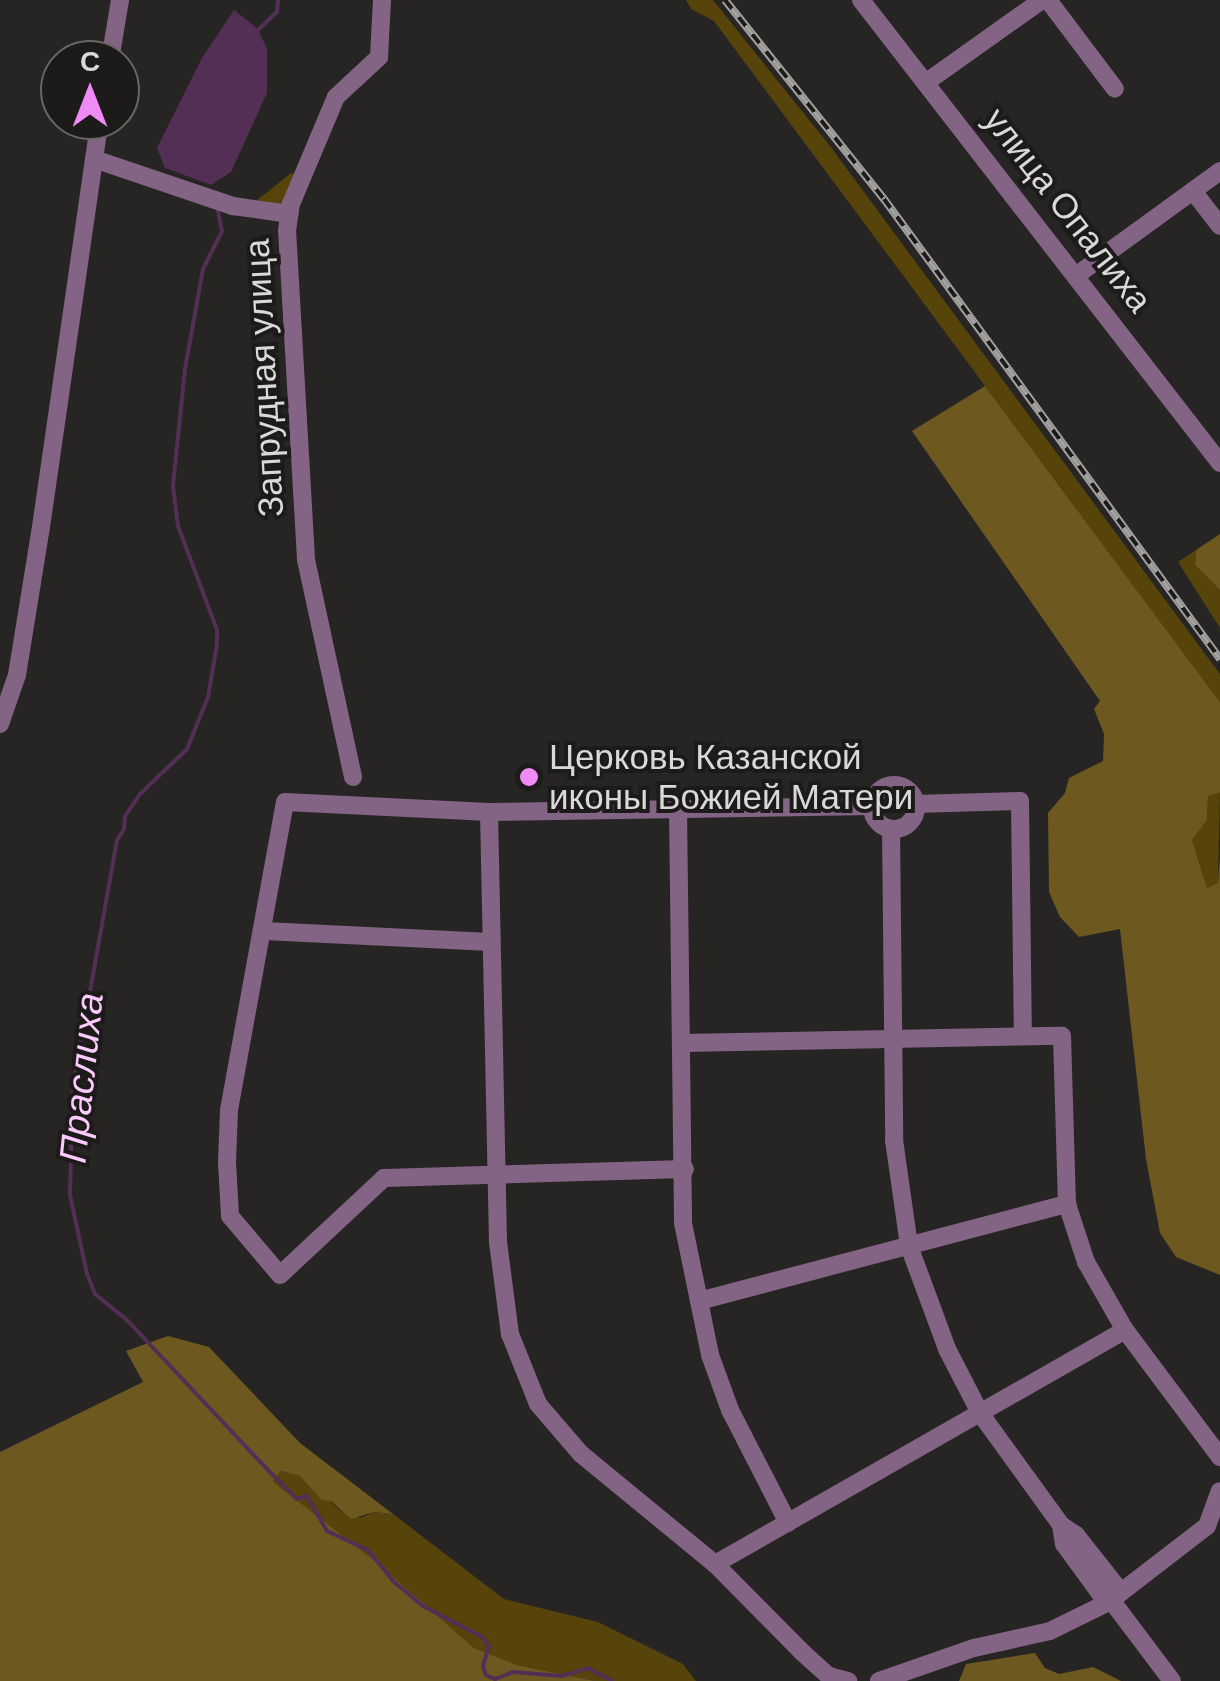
<!DOCTYPE html>
<meta charset="utf-8">
<style>
body{margin:0}
#map{position:relative;width:1220px;height:1681px;overflow:hidden;background:#262523;font-family:"DM Sans",sans-serif}
div>[style]{position:absolute}
.green>*{inset:0;background:#56440b}
.forest>*{inset:0;background:#6d5920}
.water>*{inset:0;background:#532f55}
.stream>*{height:4px;margin:-2px;padding:0 2px;transform-origin:2px;border-radius:2px;background:#532f55}
.minor>*{height:18px;margin:-9px;padding:0 9px;transform-origin:9px;border-radius:9px;background:#846485}
.minor>.ring{margin:-9px;padding:0;box-sizing:content-box;background:none;border:18px solid #846485;border-radius:50%}
.rail>*{height:8px;margin-top:-4px;transform-origin:0;background:repeating-linear-gradient(90deg,#1c1b19 0 11px,#a2a1a0 0 22px);box-sizing:border-box;border-block:2px solid #a2a1a0}
.dots>*{width:28px;height:28px;translate:-50% -50%;box-sizing:border-box;border:5px solid #1c1b19;border-radius:50%}
span{translate:-50% -50%;white-space:nowrap;text-align:center;line-height:1.15;-webkit-text-stroke:8px #1c1b19;paint-order:stroke}
.street-label{font-size:35px;color:#dad9d8}
.poi-label{font-size:35px;color:#dad9d8}
.left{translate:0 -50%;text-align:left}
.water-label{font-size:38px;color:#fccbfe;font-style:italic}
.north{position:absolute;left:40px;top:40px;width:100px;height:100px;box-sizing:border-box;background:#1c1b19;border:2px solid #686765;border-radius:50%;rotate:0deg;font-size:28px;font-weight:700;line-height:40px;text-align:center;color:#dad9d8}
.north::after{content:'';display:block;margin:auto;width:35px;height:45px;background:#f08bf5;clip-path:polygon(50% 0,100% 100%,50% 72%,0 100%)}
</style>
<div id="map">
<div class="green">
<div style="clip-path:polygon(686px 0,713px 0,830px 146px,1220px 674px,1220px 702px,714px 21px,691px 9px)"></div>
<div style="clip-path:polygon(291px 173px,295px 174px,286px 202px,275px 210px,251px 205px)"></div>
<div style="clip-path:polygon(1196px 550px,1195px 565px,1220px 590px,1220px 628px,1178px 562px)"></div>
<div style="clip-path:polygon(1214px 791px,1220px 792px,1218px 883px,1207px 888px,1192px 840px,1207px 820px,1208px 796px)"></div>
<div style="clip-path:polygon(280px 1471px,301px 1476px,341px 1511px,360px 1518px,374px 1512px,393px 1514px,504px 1599px,598px 1622px,683px 1664px,696px 1681px,595px 1681px,517px 1665px,474px 1648px,375px 1561px,273px 1483px)"></div>
</div>
<div class="forest">
<div style="clip-path:polygon(985px 386px,1220px 702px,1220px 792px,1208px 796px,1207px 820px,1192px 840px,1207px 888px,1218px 883px,1220px 857px,1220px 1275px,1176px 1257px,1160px 1233px,1146px 1159px,1120px 929px,1079px 937px,1060px 917px,1049px 892px,1048px 813px,1065px 793px,1069px 778px,1103px 761px,1104px 734px,1094px 709px,1100px 701px,912px 431px)"></div>
<div style="clip-path:polygon(1220px 534px,1220px 590px,1195px 565px,1196px 550px)"></div>
<div style="clip-path:polygon(168px 1336px,209px 1347px,300px 1443px,393px 1514px,374px 1512px,351px 1519px,332px 1502px,321px 1499px,300px 1476px,281px 1471px,273px 1482px,375px 1561px,474px 1648px,517px 1665px,595px 1681px,0 1681px,0 1452px,143px 1382px,126px 1351px)"></div>
<div style="clip-path:polygon(1035px 1653px,1045px 1668px,1059px 1674px,1093px 1667px,1121px 1681px,959px 1681px,966px 1664px)"></div>
</div>
<div class="water">
<div style="clip-path:polygon(234px 10px,258px 29px,267px 49px,267px 93px,231px 172px,211px 185px,165px 168px,157px 148px,202px 58px)"></div>
</div>
<div class="stream">
<div style="left:257px;top:31px;width:28px;rotate:-44deg"></div>
<div style="left:277px;top:12px;width:12px;rotate:-85deg"></div>
<div style="left:217px;top:206px;width:25px;rotate:79deg"></div>
<div style="left:222px;top:231px;width:42px;rotate:116.6deg"></div>
<div style="left:203px;top:269px;width:102px;rotate:100.2deg"></div>
<div style="left:185px;top:369px;width:118px;rotate:95.9deg"></div>
<div style="left:173px;top:486px;width:40px;rotate:82.9deg"></div>
<div style="left:178px;top:526px;width:111px;rotate:69.4deg"></div>
<div style="left:217px;top:630px;width:14px;rotate:90deg"></div>
<div style="left:217px;top:644px;width:54px;rotate:99.6deg"></div>
<div style="left:208px;top:697px;width:56px;rotate:112deg"></div>
<div style="left:187px;top:749px;width:65px;rotate:136.2deg"></div>
<div style="left:140px;top:794px;width:27px;rotate:124deg"></div>
<div style="left:125px;top:816px;width:13px;rotate:94deg"></div>
<div style="left:124px;top:829px;width:13px;rotate:122deg"></div>
<div style="left:117px;top:840px;width:250px;rotate:100.1deg"></div>
<div style="left:73px;top:1086px;width:109px;rotate:91.6deg"></div>
<div style="left:70px;top:1195px;width:81px;rotate:77.9deg"></div>
<div style="left:87px;top:1274px;width:22px;rotate:68deg"></div>
<div style="left:95px;top:1294px;width:41px;rotate:39.1deg"></div>
<div style="left:127px;top:1320px;width:203px;rotate:46.8deg"></div>
<div style="left:266px;top:1468px;width:44px;rotate:45deg"></div>
<div style="left:297px;top:1499px;width:10px;rotate:-17deg"></div>
<div style="left:307px;top:1496px;width:40px;rotate:60.3deg"></div>
<div style="left:327px;top:1531px;width:45px;rotate:24.9deg"></div>
<div style="left:368px;top:1550px;width:40px;rotate:51deg"></div>
<div style="left:393px;top:1581px;width:39px;rotate:40deg"></div>
<div style="left:423px;top:1606px;width:67px;rotate:27.7deg"></div>
<div style="left:482px;top:1637px;width:11px;rotate:52deg"></div>
<div style="left:489px;top:1646px;width:21px;rotate:107deg"></div>
<div style="left:483px;top:1666px;width:9px;rotate:72deg"></div>
<div style="left:486px;top:1675px;width:10px;rotate:24deg"></div>
<div style="left:495px;top:1679px;width:19px;rotate:-21deg"></div>
<div style="left:513px;top:1672px;width:49px;rotate:4.7deg"></div>
<div style="left:562px;top:1676px;width:27px;rotate:-17deg"></div>
<div style="left:588px;top:1668px;width:27px;rotate:28deg"></div>
</div>
<div class="minor">
<div style="left:861px;top:0;width:586px;rotate:52.21deg"></div>
<div style="left:1048px;top:0;width:111px;rotate:53deg"></div>
<div style="left:110px;top:60px;width:61px;rotate:-80.5deg"></div>
<div style="left:928px;top:81px;width:140px;rotate:-35.4deg"></div>
<div style="left:94px;top:159px;width:147px;rotate:18.7deg"></div>
<div style="left:233px;top:206px;width:57px;rotate:8.1deg"></div>
<div style="left:1193px;top:191px;width:44px;rotate:52.4deg"></div>
<div style="left:1077px;top:275px;width:177px;rotate:-36deg"></div>
<div style="left:0;top:724px;width:52px;rotate:-70.9deg"></div>
<div style="left:17px;top:675px;width:150px;rotate:-80.8deg"></div>
<div style="left:41px;top:527px;width:411px;rotate:-81.8deg"></div>
<div style="left:353px;top:777px;width:223px;rotate:-102.2deg"></div>
<div style="left:306px;top:559px;width:329px;rotate:-93.3deg"></div>
<div style="left:287px;top:231px;width:27px;rotate:-82deg"></div>
<div style="left:291px;top:204px;width:116px;rotate:-67.2deg"></div>
<div style="left:336px;top:97px;width:59px;rotate:-42.9deg"></div>
<div style="left:379px;top:57px;width:57px;rotate:-87deg"></div>
<div class="ring" style="left:872px;top:785px;width:26px;height:26px"></div>
<div style="left:916px;top:804px;width:104px;rotate:-1.7deg"></div>
<div style="left:1020px;top:801px;width:233px;rotate:89.3deg"></div>
<div style="left:678px;top:808px;width:415px;rotate:89.3deg"></div>
<div style="left:683px;top:1223px;width:135px;rotate:78.4deg"></div>
<div style="left:710px;top:1355px;width:59px;rotate:70deg"></div>
<div style="left:730px;top:1410px;width:127px;rotate:62.8deg"></div>
<div style="left:489px;top:812px;width:430px;rotate:88.8deg"></div>
<div style="left:498px;top:1242px;width:93px;rotate:82.6deg"></div>
<div style="left:510px;top:1334px;width:75px;rotate:68.2deg"></div>
<div style="left:538px;top:1404px;width:66px;rotate:49.3deg"></div>
<div style="left:581px;top:1454px;width:173px;rotate:39.4deg"></div>
<div style="left:715px;top:1564px;width:124px;rotate:45.3deg"></div>
<div style="left:802px;top:1652px;width:36px;rotate:42deg"></div>
<div style="left:829px;top:1676px;width:20px;rotate:15deg"></div>
<div style="left:891px;top:829px;width:311px;rotate:89.4deg"></div>
<div style="left:894px;top:1140px;width:107px;rotate:81.9deg"></div>
<div style="left:909px;top:1246px;width:110px;rotate:69.7deg"></div>
<div style="left:947px;top:1349px;width:72px;rotate:62.7deg"></div>
<div style="left:980px;top:1413px;width:138px;rotate:54.1deg"></div>
<div style="left:1061px;top:1525px;width:18px;rotate:34deg"></div>
<div style="left:1076px;top:1535px;width:73px;rotate:51.7deg"></div>
<div style="left:264px;top:931px;width:227px;rotate:2.8deg"></div>
<div style="left:682px;top:1043px;width:380px;rotate:-1.1deg"></div>
<div style="left:1062px;top:1036px;width:168px;rotate:88.3deg"></div>
<div style="left:1067px;top:1204px;width:61px;rotate:71.9deg"></div>
<div style="left:1086px;top:1262px;width:78px;rotate:60.2deg"></div>
<div style="left:1125px;top:1330px;width:159px;rotate:53.2deg"></div>
<div style="left:685px;top:1169px;width:301px;rotate:178.3deg"></div>
<div style="left:384px;top:1178px;width:142px;rotate:137deg"></div>
<div style="left:280px;top:1275px;width:77px;rotate:-130.3deg"></div>
<div style="left:230px;top:1216px;width:54px;rotate:-93.2deg"></div>
<div style="left:227px;top:1162px;width:52px;rotate:-87.8deg"></div>
<div style="left:229px;top:1110px;width:313px;rotate:-79.7deg"></div>
<div style="left:285px;top:802px;width:204px;rotate:2.8deg"></div>
<div style="left:489px;top:812px;width:383px;rotate:-0.9deg"></div>
<div style="left:699px;top:1301px;width:381px;rotate:-14.8deg"></div>
<div style="left:1061px;top:1525px;width:19px;rotate:81deg"></div>
<div style="left:1064px;top:1544px;width:73px;rotate:53.9deg"></div>
<div style="left:715px;top:1564px;width:472px;rotate:-29.7deg"></div>
<div style="left:1111px;top:1600px;width:101px;rotate:53deg"></div>
<div style="left:879px;top:1681px;width:101px;rotate:-19.2deg"></div>
<div style="left:974px;top:1648px;width:78px;rotate:-12.6deg"></div>
<div style="left:1050px;top:1631px;width:64px;rotate:-26.2deg"></div>
<div style="left:1107px;top:1603px;width:126px;rotate:-37.6deg"></div>
<div style="left:1207px;top:1526px;width:37px;rotate:-70deg"></div>
</div>
<div class="rail">
<div style="left:725px;top:0;width:255px;rotate:51.4deg"></div>
<div style="left:884px;top:199px;width:570px;rotate:53.85deg"></div>
</div>
<div class="dots">
<div style="left:529px;top:777px;background:#f08bf5"></div>
</div>
<div class="street-label">
<span style="left:1068px;top:210px;rotate:52deg">улица Опалиха</span>
<span style="left:264px;top:378px;rotate:-93deg">Запрудная улица</span>
</div>
<div class="poi-label">
<span class="left" style="left:549px;top:777px">Церковь Казанской<br>иконы Божией Матери</span>
</div>
<div class="water-label">
<span style="left:82px;top:1078px;rotate:-84deg">Праслиха</span>
</div>
<div class="north">С</div>
</div>
